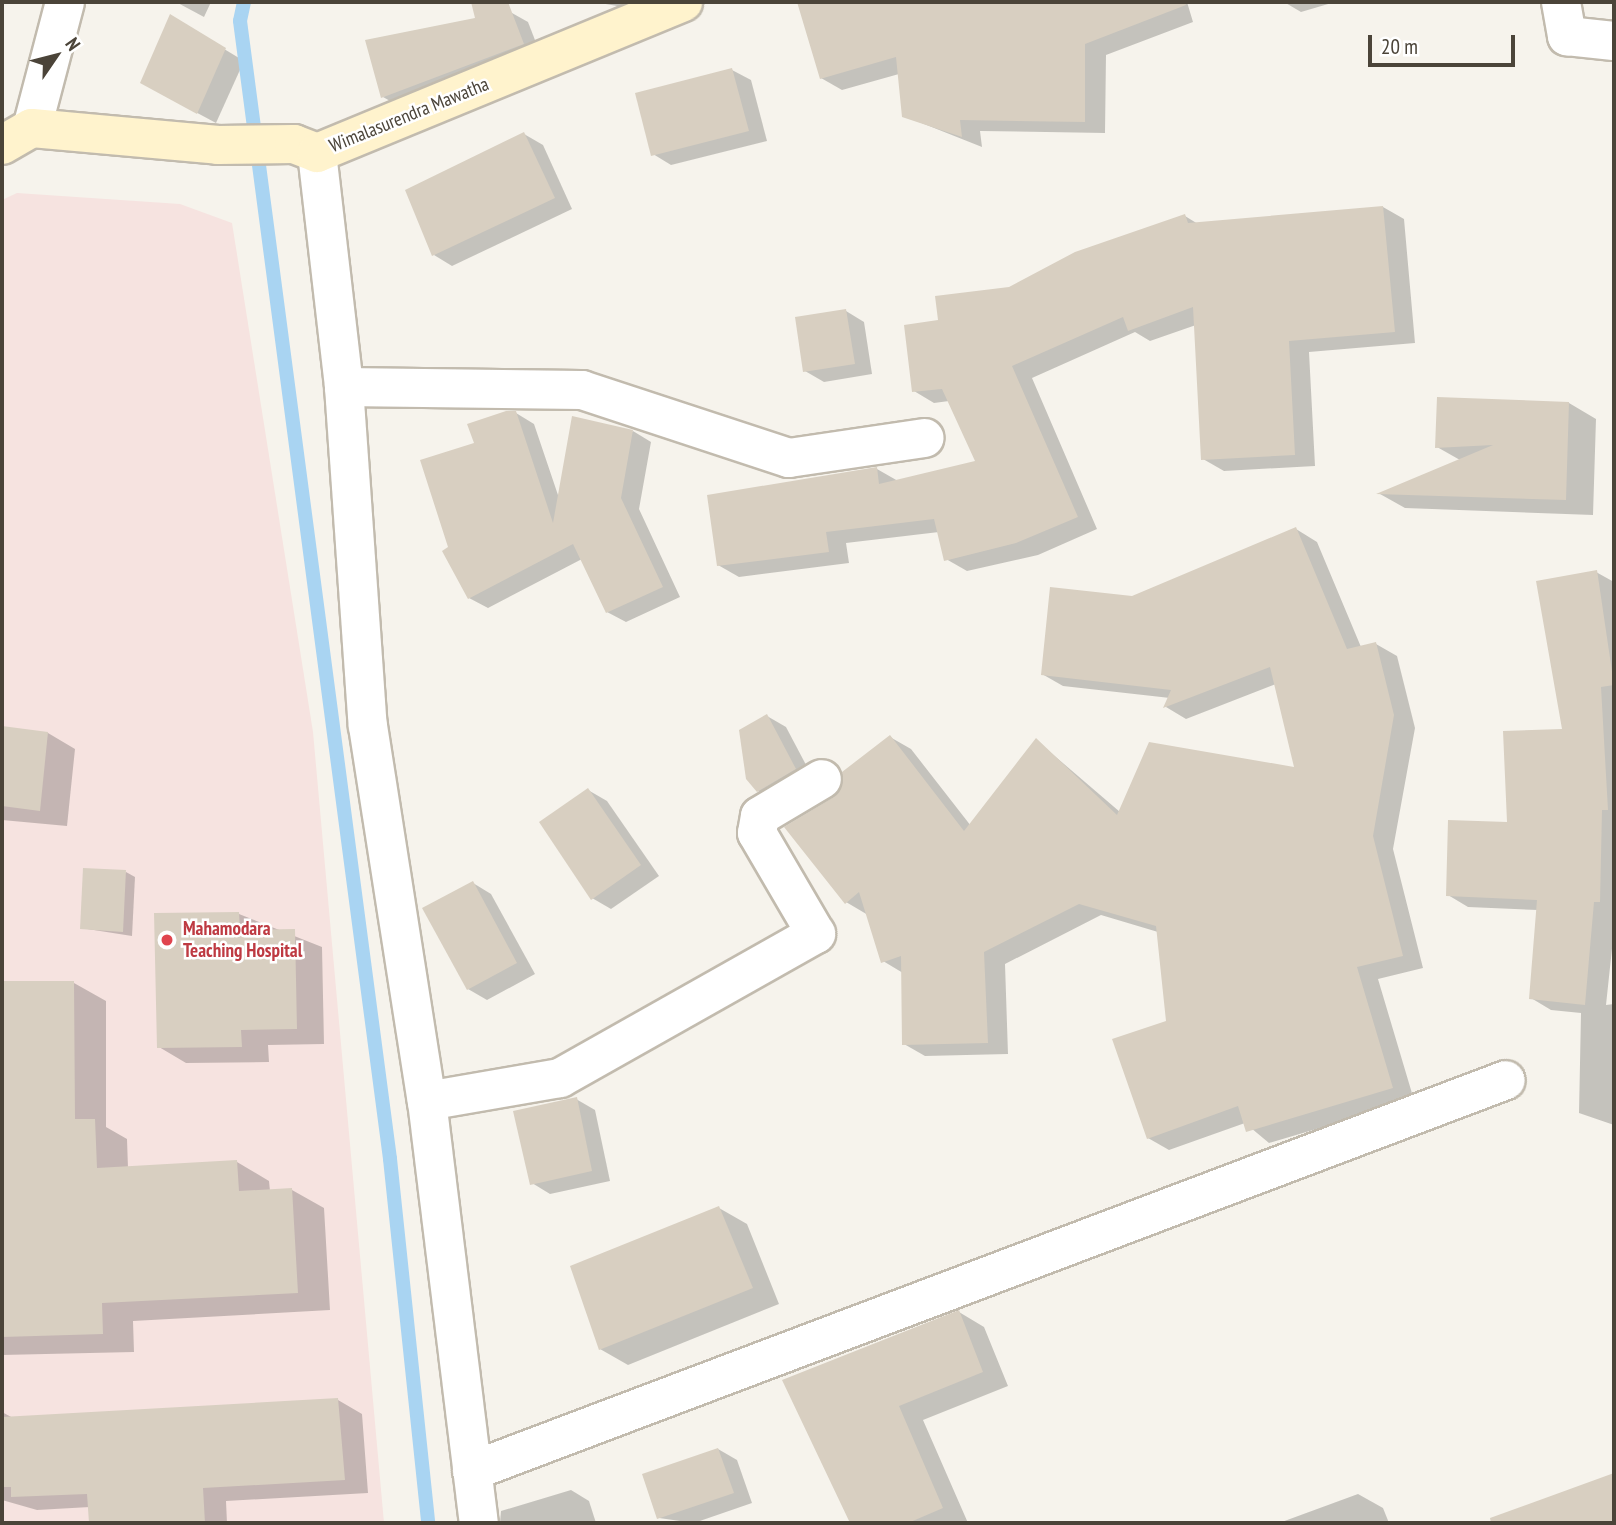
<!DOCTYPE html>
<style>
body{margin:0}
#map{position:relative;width:1616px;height:1525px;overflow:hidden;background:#f6f3ec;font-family:"PT Sans Narrow",sans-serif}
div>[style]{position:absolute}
.medical>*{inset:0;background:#f6e3e0}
.shadow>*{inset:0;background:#0003}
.stream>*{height:14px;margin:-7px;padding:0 7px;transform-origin:7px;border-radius:7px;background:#a9d4f2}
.building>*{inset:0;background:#d8cfc1}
.roads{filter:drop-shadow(2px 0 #c2bbae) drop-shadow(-2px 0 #c2bbae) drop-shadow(0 2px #c2bbae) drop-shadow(0 -2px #c2bbae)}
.street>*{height:38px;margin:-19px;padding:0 19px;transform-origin:19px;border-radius:19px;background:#fff}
.secondary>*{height:38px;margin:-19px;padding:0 19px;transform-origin:19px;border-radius:19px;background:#fff3cd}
.dots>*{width:19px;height:19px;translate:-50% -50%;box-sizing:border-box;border:4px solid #fff;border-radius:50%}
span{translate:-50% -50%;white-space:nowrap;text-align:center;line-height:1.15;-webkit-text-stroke:5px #fff;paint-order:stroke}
.street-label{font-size:19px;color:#4b4439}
.health-label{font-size:19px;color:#be3a42;font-weight:700}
.left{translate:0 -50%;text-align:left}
.frame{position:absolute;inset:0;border:4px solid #4b4439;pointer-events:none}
.north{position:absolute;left:21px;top:21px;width:70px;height:70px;-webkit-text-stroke:5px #fff;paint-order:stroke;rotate:55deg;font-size:19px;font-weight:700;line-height:28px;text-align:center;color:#4b4439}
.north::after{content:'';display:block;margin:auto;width:24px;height:32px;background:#4b4439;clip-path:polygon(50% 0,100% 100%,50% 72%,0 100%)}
.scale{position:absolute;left:1368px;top:35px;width:147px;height:32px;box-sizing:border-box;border:4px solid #4b4439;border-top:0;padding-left:9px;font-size:21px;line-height:24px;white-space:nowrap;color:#4b4439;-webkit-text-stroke:5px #fff;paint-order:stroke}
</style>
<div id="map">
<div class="medical">
<div style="clip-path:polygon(17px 193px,180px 204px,232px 223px,313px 732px,384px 1523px,2px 1523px,2px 200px)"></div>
</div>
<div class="shadow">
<div style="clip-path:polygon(176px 2px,211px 2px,204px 17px)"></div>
<div style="clip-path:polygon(594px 2px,648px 2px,623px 7px)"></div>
<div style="clip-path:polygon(1187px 2px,1193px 22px,1106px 55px,1105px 133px,980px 131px,982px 147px,904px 116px,899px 74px,842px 90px,821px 78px,799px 3px)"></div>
<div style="clip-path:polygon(1284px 2px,1335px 2px,1301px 12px)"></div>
<div style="clip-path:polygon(512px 13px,528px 22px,540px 53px,399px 106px,383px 97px)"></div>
<div style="clip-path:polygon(171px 17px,244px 61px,216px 123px,160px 93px)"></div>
<div style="clip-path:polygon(732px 70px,751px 80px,767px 141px,671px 165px,653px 154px)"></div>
<div style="clip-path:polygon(524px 134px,543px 145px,572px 209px,452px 266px,434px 255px)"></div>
<div style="clip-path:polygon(1383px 207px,1404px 219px,1415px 343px,1309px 352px,1315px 466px,1224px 471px,1203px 459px,1196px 325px,1150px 341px,1135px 332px,1032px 378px,1097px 529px,1038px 555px,967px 571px,946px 559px,939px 532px,846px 543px,849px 563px,739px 577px,718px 565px,877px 469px,898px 481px,977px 462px,949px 401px,934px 403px,914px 391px,940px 322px,1185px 216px,1198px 224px)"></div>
<div style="clip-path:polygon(846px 311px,864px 322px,872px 374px,824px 382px,805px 371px)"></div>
<div style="clip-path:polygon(1569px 403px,1596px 419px,1593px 515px,1405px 508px,1380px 494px,1460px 460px,1437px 447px)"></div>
<div style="clip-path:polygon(516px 413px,534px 424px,559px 498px,633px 431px,651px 442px,639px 509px,680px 597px,626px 622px,607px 612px,582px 559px,488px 608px,469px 598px,450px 548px,476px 444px)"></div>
<div style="clip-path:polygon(1296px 529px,1317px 542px,1361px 647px,1376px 644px,1397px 656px,1415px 728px,1393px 849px,1423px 968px,1378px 979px,1414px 1100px,1269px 1143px,1245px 1123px,1169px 1150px,1148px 1138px,1168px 1022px,1158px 932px,1101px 915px,1005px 964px,1008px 1054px,925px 1056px,904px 1044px,903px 973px,883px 961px,868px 915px,846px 902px,835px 799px,890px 737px,911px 749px,971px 826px,1036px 740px,1120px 812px,1297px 770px,1276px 684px,1186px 719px,1166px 707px,1170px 698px,1063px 686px,1042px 674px,1132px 598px)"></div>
<div style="clip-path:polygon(1596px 572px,1614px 582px,1614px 930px,1606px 1005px,1614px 1004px,1614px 1125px,1579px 1113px,1581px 1013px,1551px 1010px,1531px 998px,1538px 910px,1468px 907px,1448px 895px,1509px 824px,1564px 731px)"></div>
<div style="clip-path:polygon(767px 716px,786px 727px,814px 780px,777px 802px,758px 791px)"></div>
<div style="clip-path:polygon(2px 728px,48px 733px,75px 749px,67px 826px,2px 820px)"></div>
<div style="clip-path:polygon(588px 790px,607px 801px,659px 876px,611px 909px,592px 898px)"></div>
<div style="clip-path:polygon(126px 872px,135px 877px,132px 936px,81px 928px)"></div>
<div style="clip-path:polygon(473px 883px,491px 894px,535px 974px,487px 1000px,468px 989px)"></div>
<div style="clip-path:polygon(239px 914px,322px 947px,324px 1044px,268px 1045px,269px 1062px,186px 1063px,159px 1047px)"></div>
<div style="clip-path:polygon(2px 983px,74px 983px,106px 1001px,106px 1127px,127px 1139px,128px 1168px,237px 1162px,269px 1181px,270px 1191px,292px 1190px,324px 1208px,330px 1310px,133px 1321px,134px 1352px,2px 1355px)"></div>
<div style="clip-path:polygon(576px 1099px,595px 1110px,610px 1181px,550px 1194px,532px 1183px)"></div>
<div style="clip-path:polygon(719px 1208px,747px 1224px,779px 1304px,628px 1365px,600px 1349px)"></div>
<div style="clip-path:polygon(959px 1312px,984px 1327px,1008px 1386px,923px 1420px,968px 1523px,852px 1523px,785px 1381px)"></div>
<div style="clip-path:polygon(338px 1400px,362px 1414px,368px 1493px,226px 1501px,227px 1523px,90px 1523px,90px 1507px,37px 1510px,2px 1500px,2px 1412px,13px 1418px)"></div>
<div style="clip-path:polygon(718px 1449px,737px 1460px,752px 1503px,694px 1523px,659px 1518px)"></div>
<div style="clip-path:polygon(1612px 1476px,1614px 1523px,1546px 1523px,1538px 1503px)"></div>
<div style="clip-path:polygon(571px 1490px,589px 1501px,596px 1523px,500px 1523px,501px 1511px)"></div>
<div style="clip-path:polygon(1358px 1494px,1383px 1508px,1389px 1523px,1279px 1523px)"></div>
</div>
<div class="stream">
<div style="left:244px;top:2px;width:19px;rotate:102deg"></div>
<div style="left:240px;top:21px;width:1148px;rotate:82.49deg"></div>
<div style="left:390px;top:1159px;width:366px;rotate:84deg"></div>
</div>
<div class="building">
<div style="clip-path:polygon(471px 2px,508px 2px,524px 44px,381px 98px,365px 40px,475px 18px)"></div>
<div style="clip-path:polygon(797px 2px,1185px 2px,1186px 5px,1085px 44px,1085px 122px,960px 120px,962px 137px,902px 117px,896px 57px,820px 79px)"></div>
<div style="clip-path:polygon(170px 14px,226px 48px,197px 114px,140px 83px)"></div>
<div style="clip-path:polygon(732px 68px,749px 131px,651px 156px,635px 93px)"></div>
<div style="clip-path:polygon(524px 132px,555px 198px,432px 256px,405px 190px)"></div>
<div style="clip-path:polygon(1383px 206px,1395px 332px,1289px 341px,1295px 455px,1201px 460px,1193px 307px,1128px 331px,1123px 317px,1012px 366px,1078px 517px,1016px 543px,944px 561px,934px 519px,826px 532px,829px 552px,717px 566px,707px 495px,877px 467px,879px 484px,975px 461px,942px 389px,912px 392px,904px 325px,938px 320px,935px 296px,1009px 287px,1075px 252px,1185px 214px,1188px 223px)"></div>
<div style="clip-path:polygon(846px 309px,855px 364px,803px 372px,795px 317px)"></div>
<div style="clip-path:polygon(1437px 397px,1569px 402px,1566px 500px,1376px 494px,1493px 445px,1435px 448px)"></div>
<div style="clip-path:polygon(506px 411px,516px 411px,553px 523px,572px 416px,633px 430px,621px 498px,663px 587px,606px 613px,573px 544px,468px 599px,442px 551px,448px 547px,420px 460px,474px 443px,467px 424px)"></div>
<div style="clip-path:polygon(1296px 527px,1347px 649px,1376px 642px,1394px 715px,1373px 836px,1403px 956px,1357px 967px,1393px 1088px,1246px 1132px,1238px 1106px,1147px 1139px,1112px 1039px,1166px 1021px,1156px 926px,1079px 904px,984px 952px,988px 1043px,902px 1045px,901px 956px,881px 963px,859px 892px,845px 904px,784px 827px,834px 797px,842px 772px,890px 735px,964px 831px,1036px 738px,1117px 815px,1149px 742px,1294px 767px,1270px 667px,1163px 708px,1171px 690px,1041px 675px,1050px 587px,1132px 596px)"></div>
<div style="clip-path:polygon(1597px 570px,1614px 685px,1601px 687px,1608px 810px,1602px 810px,1600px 902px,1594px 902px,1585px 1005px,1529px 999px,1537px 900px,1446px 896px,1448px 820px,1507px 822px,1503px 731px,1562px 729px,1536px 581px)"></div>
<div style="clip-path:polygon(767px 714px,796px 769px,757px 792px,746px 779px,739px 730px)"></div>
<div style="clip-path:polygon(2px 726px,48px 732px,40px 811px,2px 806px)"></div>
<div style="clip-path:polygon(588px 788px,641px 865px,591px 900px,539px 822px)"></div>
<div style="clip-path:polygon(83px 868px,126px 870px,123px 932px,80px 929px)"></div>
<div style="clip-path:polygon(473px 881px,517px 963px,467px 990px,422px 908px)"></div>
<div style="clip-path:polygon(239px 912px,240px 930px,295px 929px,297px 1029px,241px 1030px,242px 1047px,157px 1048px,154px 913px)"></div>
<div style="clip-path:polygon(2px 981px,74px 981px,75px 1119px,95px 1119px,97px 1168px,237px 1160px,239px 1191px,292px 1188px,298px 1293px,102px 1303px,103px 1334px,2px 1337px)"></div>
<div style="clip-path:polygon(577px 1097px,592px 1171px,530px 1185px,513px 1111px)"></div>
<div style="clip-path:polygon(719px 1206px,753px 1288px,599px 1350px,570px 1266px)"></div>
<div style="clip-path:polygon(959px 1310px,983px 1372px,899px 1406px,943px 1508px,908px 1523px,850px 1523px,782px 1380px)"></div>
<div style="clip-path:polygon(338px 1398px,345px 1480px,203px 1488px,205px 1523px,89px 1523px,87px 1494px,11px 1497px,11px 1487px,2px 1487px,2px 1417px)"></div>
<div style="clip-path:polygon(718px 1448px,734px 1493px,657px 1519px,642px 1474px)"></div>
<div style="clip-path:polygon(1614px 1473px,1614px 1523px,1491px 1523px,1490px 1518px)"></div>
</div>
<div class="roads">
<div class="street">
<div style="left:1561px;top:2px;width:35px;rotate:80deg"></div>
<div style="left:1567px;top:36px;width:47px;rotate:6.1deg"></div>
<div style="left:32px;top:128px;width:130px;rotate:-75.3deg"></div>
<div style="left:317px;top:153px;width:236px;rotate:83.4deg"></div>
<div style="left:344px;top:387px;width:340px;rotate:86deg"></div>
<div style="left:368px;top:726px;width:380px;rotate:81.1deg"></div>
<div style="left:427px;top:1101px;width:425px;rotate:83deg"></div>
<div style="left:344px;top:387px;width:238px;rotate:0.7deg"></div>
<div style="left:582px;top:390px;width:218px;rotate:18.2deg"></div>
<div style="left:789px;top:458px;width:137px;rotate:-8.4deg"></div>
<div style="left:427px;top:1101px;width:135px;rotate:-9.8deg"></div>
<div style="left:560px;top:1078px;width:294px;rotate:-29.4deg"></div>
<div style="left:816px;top:934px;width:117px;rotate:-120.3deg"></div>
<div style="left:757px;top:833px;width:17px;rotate:-80deg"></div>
<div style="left:760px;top:816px;width:72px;rotate:-30.8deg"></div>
<div style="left:472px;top:1471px;width:1105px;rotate:-20.71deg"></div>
</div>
<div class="secondary">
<div style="left:2px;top:145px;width:34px;rotate:-30deg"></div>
<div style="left:32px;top:128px;width:187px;rotate:5.2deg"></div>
<div style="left:218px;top:145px;width:76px;rotate:-0.8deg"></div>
<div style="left:294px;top:144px;width:25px;rotate:21deg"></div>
<div style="left:317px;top:153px;width:396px;rotate:-22.4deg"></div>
</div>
</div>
<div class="dots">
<div style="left:167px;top:940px;background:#e0444e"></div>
</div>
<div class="street-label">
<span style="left:409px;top:115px;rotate:-22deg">Wimalasurendra Mawatha</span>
</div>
<div class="health-label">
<span class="left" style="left:183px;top:940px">Mahamodara<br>Teaching Hospital</span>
</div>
<div class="frame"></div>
<div class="north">N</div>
<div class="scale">20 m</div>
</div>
